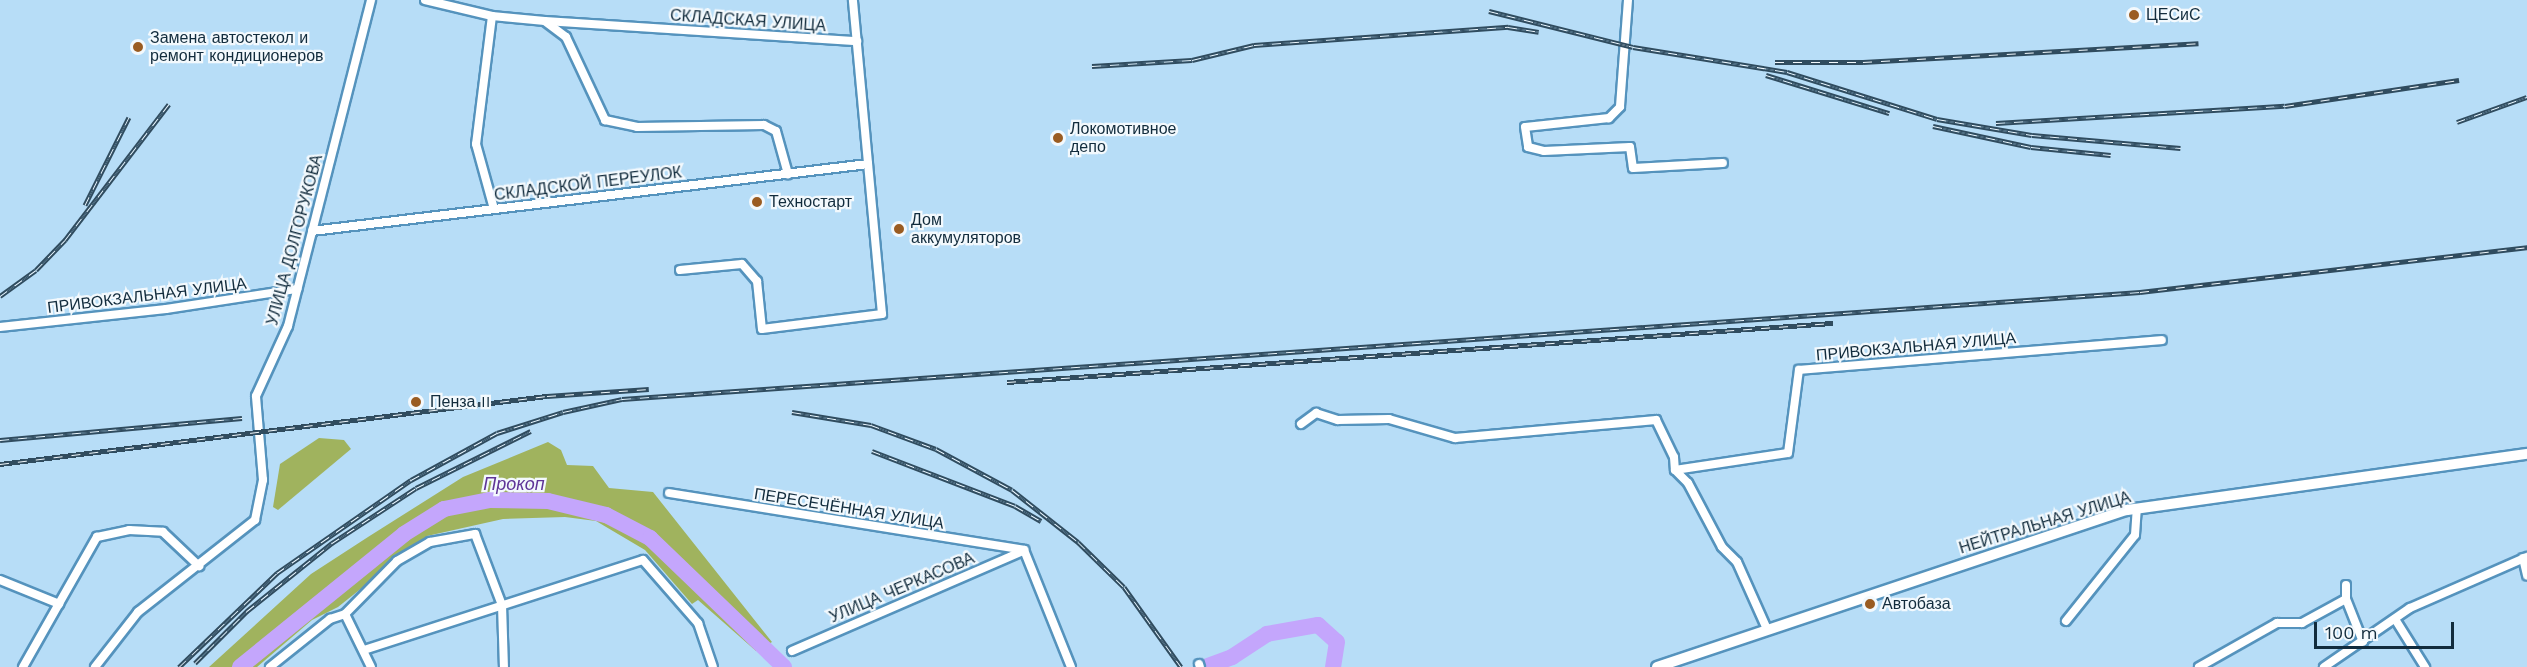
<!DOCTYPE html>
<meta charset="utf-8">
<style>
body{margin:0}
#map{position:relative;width:2527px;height:667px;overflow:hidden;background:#b7ddf7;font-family:"Work Sans",sans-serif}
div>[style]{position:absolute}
.green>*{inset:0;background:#a0b35e}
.river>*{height:16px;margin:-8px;padding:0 8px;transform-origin:8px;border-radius:8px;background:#c4a6fc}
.roads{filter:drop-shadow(2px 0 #5593bd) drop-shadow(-2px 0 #5593bd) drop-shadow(0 2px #5593bd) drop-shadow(0 -2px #5593bd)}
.minor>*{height:8px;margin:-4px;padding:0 4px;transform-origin:4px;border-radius:4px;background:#fff}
.secondary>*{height:10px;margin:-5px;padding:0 5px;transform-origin:5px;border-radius:5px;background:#fff}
.rail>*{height:5px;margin-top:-2.5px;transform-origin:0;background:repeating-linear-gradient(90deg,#f3f9fd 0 9px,#304c5f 0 18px);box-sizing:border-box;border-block:2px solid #304c5f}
.dots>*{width:16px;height:16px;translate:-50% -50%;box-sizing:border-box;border:3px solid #f3f9fd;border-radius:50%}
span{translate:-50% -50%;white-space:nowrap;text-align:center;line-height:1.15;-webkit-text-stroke:4.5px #f3f9fd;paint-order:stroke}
.poi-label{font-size:16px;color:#122c3d}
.left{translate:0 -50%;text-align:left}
.street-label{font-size:16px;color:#122c3d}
.water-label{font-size:18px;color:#5f3597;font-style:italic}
.scale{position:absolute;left:2314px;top:622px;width:140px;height:27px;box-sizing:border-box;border:3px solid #122c3d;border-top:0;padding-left:8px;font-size:18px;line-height:21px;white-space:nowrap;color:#122c3d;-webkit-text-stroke:4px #f3f9fd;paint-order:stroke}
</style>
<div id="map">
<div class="green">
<div style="clip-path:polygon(319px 438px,344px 440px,351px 449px,278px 510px,273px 507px,280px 464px)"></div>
<div style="clip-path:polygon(548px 442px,561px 450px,567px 465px,593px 466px,609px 488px,653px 492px,772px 642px,756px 651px,698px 600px,692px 604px,645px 550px,596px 521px,565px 517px,503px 519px,427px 536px,338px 607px,312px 620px,257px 667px,209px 667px,311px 574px,368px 537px,463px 477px)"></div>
</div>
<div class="river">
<div style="left:240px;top:667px;width:211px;rotate:-39deg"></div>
<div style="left:404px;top:534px;width:47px;rotate:-32deg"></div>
<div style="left:444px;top:509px;width:47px;rotate:-11.1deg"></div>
<div style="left:490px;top:500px;width:58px;rotate:1deg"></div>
<div style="left:548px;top:501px;width:60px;rotate:13.6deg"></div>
<div style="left:606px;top:515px;width:50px;rotate:27.6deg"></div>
<div style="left:650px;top:538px;width:186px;rotate:43.9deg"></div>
<div style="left:1205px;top:667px;width:29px;rotate:-20deg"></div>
<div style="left:1232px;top:657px;width:42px;rotate:-33.3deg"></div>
<div style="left:1267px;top:634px;width:52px;rotate:-10deg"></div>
<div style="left:1318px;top:625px;width:25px;rotate:42deg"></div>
<div style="left:1337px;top:642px;width:25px;rotate:99deg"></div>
</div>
<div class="roads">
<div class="minor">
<div style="left:425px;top:0;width:69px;rotate:13.4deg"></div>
<div style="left:492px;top:16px;width:53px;rotate:5.4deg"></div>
<div style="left:545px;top:21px;width:313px;rotate:3.7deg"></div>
<div style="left:1628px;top:0;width:107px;rotate:94.3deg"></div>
<div style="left:1620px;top:107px;width:16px;rotate:135deg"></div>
<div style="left:1609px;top:118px;width:84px;rotate:173.9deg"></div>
<div style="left:1525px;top:127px;width:20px;rotate:81deg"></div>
<div style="left:1528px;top:147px;width:16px;rotate:14deg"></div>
<div style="left:1544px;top:151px;width:86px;rotate:-2.7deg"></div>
<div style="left:1630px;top:147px;width:21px;rotate:82deg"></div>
<div style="left:1633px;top:168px;width:90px;rotate:-3.2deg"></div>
<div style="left:492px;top:16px;width:129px;rotate:97.1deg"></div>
<div style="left:476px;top:144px;width:67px;rotate:74.5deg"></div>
<div style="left:546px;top:22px;width:25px;rotate:37deg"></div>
<div style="left:566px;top:37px;width:92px;rotate:64.8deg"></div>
<div style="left:605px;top:120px;width:33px;rotate:12deg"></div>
<div style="left:637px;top:127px;width:127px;rotate:-0.9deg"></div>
<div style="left:764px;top:125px;width:13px;rotate:27deg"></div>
<div style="left:776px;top:131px;width:45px;rotate:74.4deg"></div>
<div style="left:312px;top:231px;width:560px;rotate:-6.87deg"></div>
<div style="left:680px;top:270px;width:62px;rotate:-5.5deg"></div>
<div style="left:742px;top:264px;width:23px;rotate:49deg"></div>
<div style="left:757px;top:281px;width:48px;rotate:84.1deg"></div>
<div style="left:762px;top:329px;width:121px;rotate:-7.1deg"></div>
<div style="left:882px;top:314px;width:315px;rotate:-95.3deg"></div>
<div style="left:0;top:327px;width:167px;rotate:-6.2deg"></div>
<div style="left:166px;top:309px;width:133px;rotate:-8.7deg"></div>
<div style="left:1301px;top:424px;width:19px;rotate:-36deg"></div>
<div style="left:1316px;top:413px;width:23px;rotate:18deg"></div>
<div style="left:1338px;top:420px;width:51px;rotate:-1.1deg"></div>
<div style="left:1389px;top:419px;width:69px;rotate:16.1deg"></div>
<div style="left:1455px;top:438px;width:202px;rotate:-5.1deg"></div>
<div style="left:1656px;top:420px;width:41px;rotate:64.1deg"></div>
<div style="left:1674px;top:457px;width:13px;rotate:86deg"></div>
<div style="left:1675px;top:470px;width:18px;rotate:45deg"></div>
<div style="left:1688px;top:483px;width:72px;rotate:62deg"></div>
<div style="left:1722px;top:547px;width:21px;rotate:45deg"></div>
<div style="left:1737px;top:562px;width:73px;rotate:65.9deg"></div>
<div style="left:1675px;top:470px;width:114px;rotate:-8.6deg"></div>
<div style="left:1788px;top:453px;width:84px;rotate:-82.5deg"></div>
<div style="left:1799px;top:370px;width:364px;rotate:-4.7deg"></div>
<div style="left:669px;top:493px;width:360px;rotate:9.1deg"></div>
<div style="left:1024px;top:550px;width:126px;rotate:68.1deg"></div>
<div style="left:2523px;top:558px;width:18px;rotate:77deg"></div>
<div style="left:0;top:580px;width:64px;rotate:22.1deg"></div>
<div style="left:2346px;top:599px;width:46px;rotate:68.4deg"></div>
<div style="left:345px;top:614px;width:59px;rotate:63.9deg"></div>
<div style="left:2395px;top:619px;width:57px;rotate:58deg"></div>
<div style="left:2066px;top:621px;width:110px;rotate:-51.3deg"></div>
<div style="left:2135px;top:535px;width:26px;rotate:-86deg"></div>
<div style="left:364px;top:650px;width:293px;rotate:-17.9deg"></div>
<div style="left:643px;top:560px;width:84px;rotate:48.9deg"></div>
<div style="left:698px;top:623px;width:46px;rotate:71.2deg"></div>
<div style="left:792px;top:651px;width:252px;rotate:-23.4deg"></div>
<div style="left:1199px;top:664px;width:3px;rotate:72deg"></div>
<div style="left:23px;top:667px;width:150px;rotate:-60.4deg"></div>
<div style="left:97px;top:537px;width:33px;rotate:-12deg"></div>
<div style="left:129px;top:530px;width:34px;rotate:3deg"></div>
<div style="left:163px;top:532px;width:50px;rotate:43.4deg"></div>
<div style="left:95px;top:667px;width:70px;rotate:-52deg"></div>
<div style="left:138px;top:612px;width:149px;rotate:-38.2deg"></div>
<div style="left:255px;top:520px;width:41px;rotate:-78.7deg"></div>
<div style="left:263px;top:480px;width:84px;rotate:-94.8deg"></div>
<div style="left:256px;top:396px;width:77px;rotate:-65.4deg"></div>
<div style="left:288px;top:326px;width:336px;rotate:-75.7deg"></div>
<div style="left:270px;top:667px;width:77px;rotate:-38.7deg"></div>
<div style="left:330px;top:619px;width:16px;rotate:-18deg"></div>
<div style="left:345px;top:614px;width:74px;rotate:-45.5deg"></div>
<div style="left:397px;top:561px;width:38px;rotate:-30deg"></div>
<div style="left:430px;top:542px;width:46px;rotate:-10.1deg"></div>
<div style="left:475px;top:534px;width:76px;rotate:69.2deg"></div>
<div style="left:502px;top:605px;width:62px;rotate:88.2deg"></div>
<div style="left:2199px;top:667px;width:90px;rotate:-29.4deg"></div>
<div style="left:2277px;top:623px;width:25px"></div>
<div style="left:2302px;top:623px;width:50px;rotate:-28.6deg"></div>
<div style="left:2346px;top:599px;width:14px;rotate:-90deg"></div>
<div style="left:2324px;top:667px;width:104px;rotate:-34.5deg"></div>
<div style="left:2410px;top:608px;width:128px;rotate:-23.6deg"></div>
</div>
<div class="secondary">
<div style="left:1657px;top:667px;width:496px;rotate:-18.5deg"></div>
<div style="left:2127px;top:510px;width:404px;rotate:-8deg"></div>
</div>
</div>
<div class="rail">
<div style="left:1489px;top:11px;width:148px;rotate:14deg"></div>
<div style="left:1633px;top:47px;width:156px;rotate:9.2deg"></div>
<div style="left:1787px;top:72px;width:157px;rotate:17.4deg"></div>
<div style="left:1937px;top:119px;width:96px;rotate:9.6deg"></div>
<div style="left:2032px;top:135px;width:149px;rotate:5deg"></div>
<div style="left:1775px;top:62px;width:88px"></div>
<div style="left:1863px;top:62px;width:336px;rotate:-3.2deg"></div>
<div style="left:1092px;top:66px;width:100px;rotate:-3.4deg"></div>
<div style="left:1192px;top:60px;width:64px;rotate:-13.6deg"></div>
<div style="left:1254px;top:45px;width:255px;rotate:-4.1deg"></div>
<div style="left:1508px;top:27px;width:31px;rotate:9deg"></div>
<div style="left:1766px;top:75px;width:129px;rotate:17.2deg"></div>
<div style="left:2457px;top:122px;width:74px;rotate:-19.7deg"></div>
<div style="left:1996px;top:123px;width:289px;rotate:-3.4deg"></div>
<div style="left:2285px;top:106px;width:176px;rotate:-8.5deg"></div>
<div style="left:1933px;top:126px;width:100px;rotate:12.1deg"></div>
<div style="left:2031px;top:147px;width:80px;rotate:5.7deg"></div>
<div style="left:85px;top:205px;width:98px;rotate:-63.4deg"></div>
<div style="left:0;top:296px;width:44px;rotate:-35.8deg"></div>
<div style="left:36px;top:270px;width:42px;rotate:-46deg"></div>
<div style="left:65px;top:240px;width:171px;rotate:-52.6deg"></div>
<div style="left:1007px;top:382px;width:828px;rotate:-4.09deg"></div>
<div style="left:792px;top:412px;width:80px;rotate:9.3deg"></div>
<div style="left:871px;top:425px;width:69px;rotate:20.3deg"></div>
<div style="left:936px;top:449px;width:86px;rotate:28.3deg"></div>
<div style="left:1012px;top:490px;width:84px;rotate:38.2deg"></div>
<div style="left:1078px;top:542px;width:64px;rotate:44.4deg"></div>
<div style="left:1124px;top:587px;width:98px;rotate:54.5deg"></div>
<div style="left:0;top:440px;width:243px;rotate:-5.2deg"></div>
<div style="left:872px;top:451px;width:153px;rotate:21deg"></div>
<div style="left:1015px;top:506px;width:30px;rotate:30deg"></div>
<div style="left:0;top:464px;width:551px;rotate:-7.09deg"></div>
<div style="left:547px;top:396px;width:102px;rotate:-3.9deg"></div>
<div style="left:195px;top:663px;width:74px;rotate:-45deg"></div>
<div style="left:247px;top:611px;width:109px;rotate:-38.7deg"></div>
<div style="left:332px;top:543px;width:100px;rotate:-33.2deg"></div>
<div style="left:416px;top:488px;width:128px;rotate:-26.4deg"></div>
<div style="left:179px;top:667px;width:136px;rotate:-43.8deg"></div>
<div style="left:277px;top:573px;width:163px;rotate:-34.8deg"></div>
<div style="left:411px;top:480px;width:98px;rotate:-28.7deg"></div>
<div style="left:497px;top:433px;width:69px;rotate:-17.7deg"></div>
<div style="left:563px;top:412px;width:60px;rotate:-12.4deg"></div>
<div style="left:622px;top:399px;width:1522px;rotate:-4.03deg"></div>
<div style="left:2140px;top:292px;width:390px;rotate:-6.6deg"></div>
</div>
<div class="dots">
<div style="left:2134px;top:15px;background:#9a5c22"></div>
<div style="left:138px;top:47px;background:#9a5c22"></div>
<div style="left:1058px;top:138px;background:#9a5c22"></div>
<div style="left:757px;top:202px;background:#9a5c22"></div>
<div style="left:899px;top:229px;background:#9a5c22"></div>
<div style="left:416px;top:402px;background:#9a5c22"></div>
<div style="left:1870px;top:604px;background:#9a5c22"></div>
</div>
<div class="poi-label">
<span class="left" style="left:2146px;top:15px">ЦЕСиС</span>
<span class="left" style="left:150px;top:47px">Замена автостекол и<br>ремонт кондиционеров</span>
<span class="left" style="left:1070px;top:138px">Локомотивное<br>депо</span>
<span class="left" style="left:769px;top:202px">Техностарт</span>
<span class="left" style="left:911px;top:229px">Дом<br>аккумуляторов</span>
<span class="left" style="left:430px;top:402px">Пенза II</span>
<span class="left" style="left:1882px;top:604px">Автобаза</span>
</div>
<div class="street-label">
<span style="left:748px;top:21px;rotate:4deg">СКЛАДСКАЯ УЛИЦА</span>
<span style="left:588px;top:184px;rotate:-7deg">СКЛАДСКОЙ ПЕРЕУЛОК</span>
<span style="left:295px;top:240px;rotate:-75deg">УЛИЦА ДОЛГОРУКОВА</span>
<span style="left:147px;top:296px;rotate:-7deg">ПРИВОКЗАЛЬНАЯ УЛИЦА</span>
<span style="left:1916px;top:347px;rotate:-5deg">ПРИВОКЗАЛЬНАЯ УЛИЦА</span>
<span style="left:849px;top:509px;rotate:9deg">ПЕРЕСЕЧЁННАЯ УЛИЦА</span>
<span style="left:2045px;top:523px;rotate:-17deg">НЕЙТРАЛЬНАЯ УЛИЦА</span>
<span style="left:902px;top:588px;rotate:-23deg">УЛИЦА ЧЕРКАСОВА</span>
</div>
<div class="water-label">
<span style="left:514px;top:484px">Прокоп</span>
</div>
<div class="scale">100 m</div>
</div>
